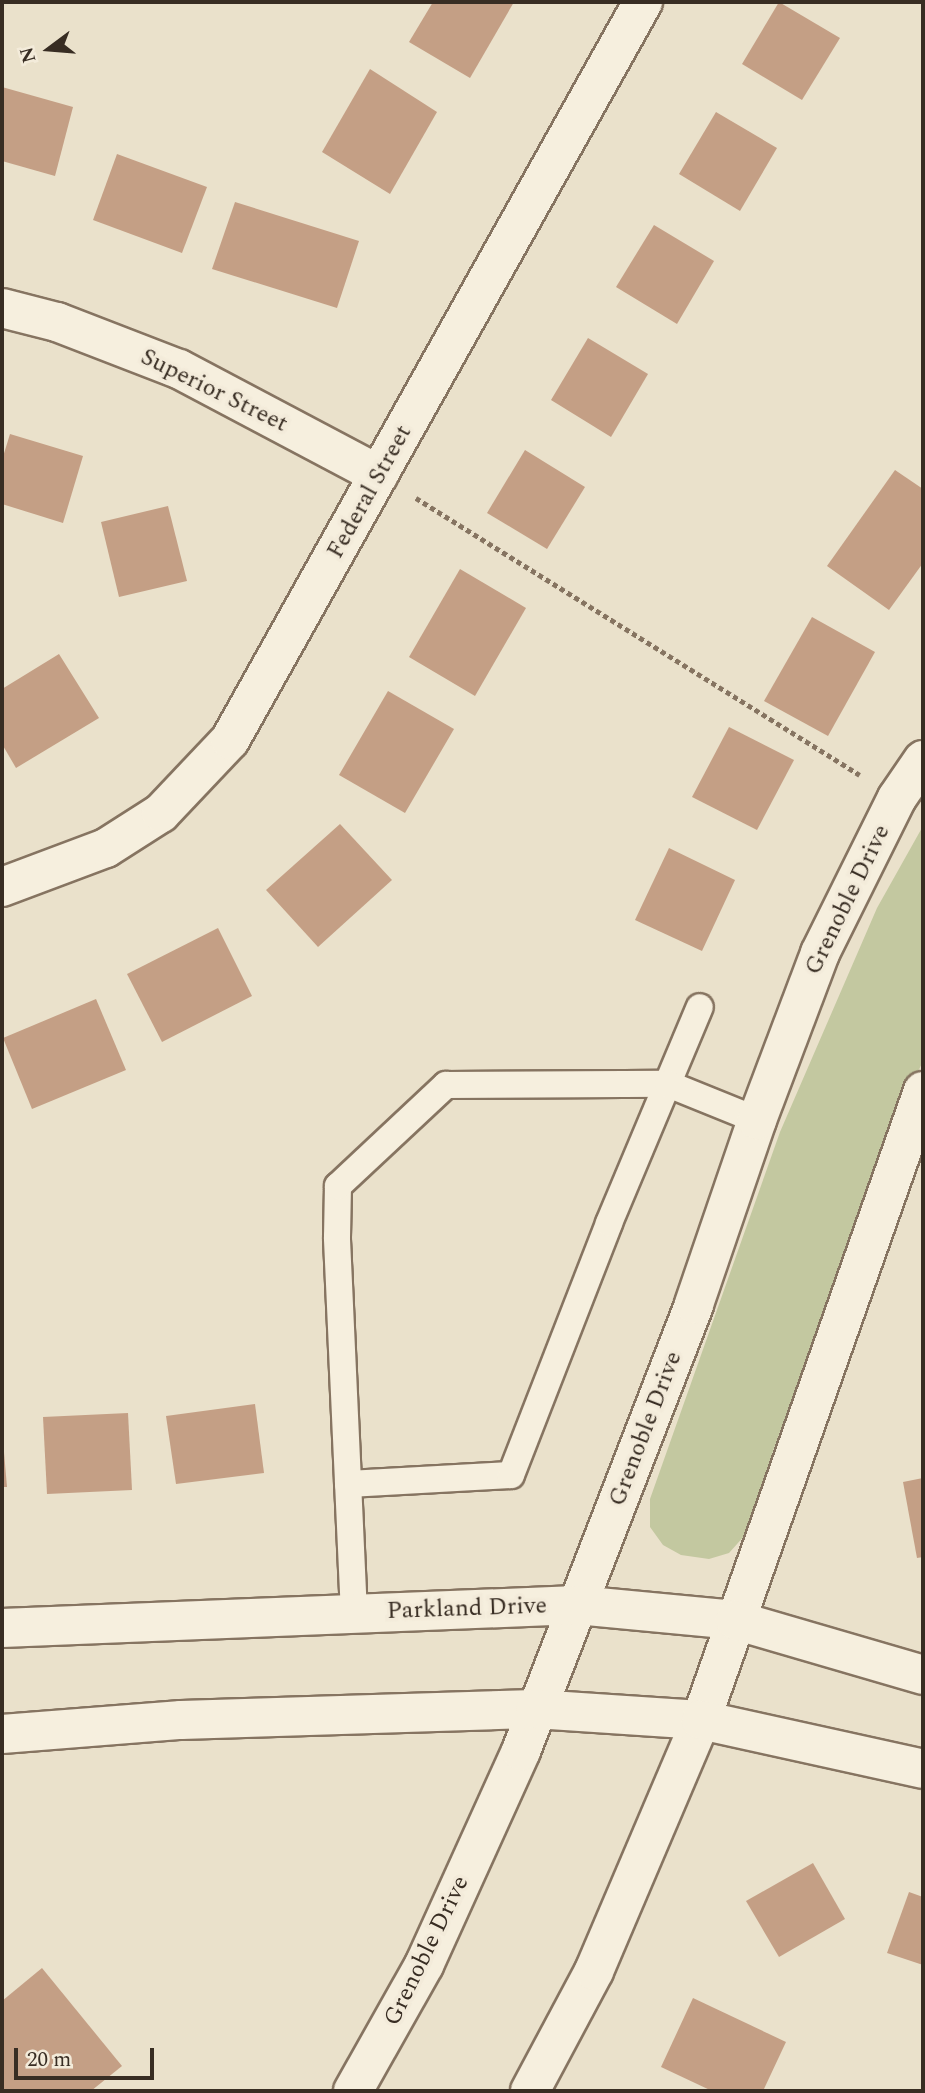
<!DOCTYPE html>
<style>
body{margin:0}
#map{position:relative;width:925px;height:2093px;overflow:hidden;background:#eae1cb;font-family:Spectral,serif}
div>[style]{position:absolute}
.green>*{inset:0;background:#c3c8a0}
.building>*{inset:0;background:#c49f85}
.path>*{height:4.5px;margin-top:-2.25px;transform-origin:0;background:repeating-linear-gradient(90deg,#867461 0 5px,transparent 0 8.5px)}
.roads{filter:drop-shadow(2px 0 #867461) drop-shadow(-2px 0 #867461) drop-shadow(0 2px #867461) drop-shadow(0 -2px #867461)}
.service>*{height:26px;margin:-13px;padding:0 13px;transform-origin:13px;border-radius:13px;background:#f6efde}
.minor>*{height:38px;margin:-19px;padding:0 19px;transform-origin:19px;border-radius:19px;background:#f6efde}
.tertiary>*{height:38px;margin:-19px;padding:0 19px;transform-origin:19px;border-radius:19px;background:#f6efde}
span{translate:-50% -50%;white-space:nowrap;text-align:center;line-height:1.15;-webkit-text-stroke:7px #f3ebda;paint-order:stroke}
.street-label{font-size:24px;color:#382d23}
.frame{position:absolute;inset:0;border:4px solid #382d23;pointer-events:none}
.north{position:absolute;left:14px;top:14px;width:70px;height:70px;-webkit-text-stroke:5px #f3ebda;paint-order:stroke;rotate:254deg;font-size:19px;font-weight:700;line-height:28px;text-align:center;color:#382d23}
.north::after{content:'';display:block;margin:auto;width:24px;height:32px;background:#382d23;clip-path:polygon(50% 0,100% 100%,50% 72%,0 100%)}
.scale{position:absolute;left:14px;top:2048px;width:140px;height:32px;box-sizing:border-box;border:4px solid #382d23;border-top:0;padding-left:9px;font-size:21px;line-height:24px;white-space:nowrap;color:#382d23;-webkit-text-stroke:5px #f3ebda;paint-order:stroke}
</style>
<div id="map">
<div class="green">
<div style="clip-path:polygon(923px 826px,923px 1061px,903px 1104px,774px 1448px,746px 1534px,729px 1553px,709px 1559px,681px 1555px,663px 1545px,650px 1527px,650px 1499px,780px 1132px,877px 908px)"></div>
</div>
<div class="building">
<div style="clip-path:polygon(433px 2px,514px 2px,470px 78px,409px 42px)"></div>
<div style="clip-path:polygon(779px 2px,840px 38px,802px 100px,742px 64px)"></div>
<div style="clip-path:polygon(370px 69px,437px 112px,390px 194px,322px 152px)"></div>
<div style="clip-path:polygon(2px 87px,73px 107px,55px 176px,2px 161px)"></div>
<div style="clip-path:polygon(716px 112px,777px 148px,740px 211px,679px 174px)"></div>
<div style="clip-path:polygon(117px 154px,207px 187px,182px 253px,93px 220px)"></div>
<div style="clip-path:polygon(235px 202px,359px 241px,337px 308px,212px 269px)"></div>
<div style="clip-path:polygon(654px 225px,714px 261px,677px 324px,616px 287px)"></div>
<div style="clip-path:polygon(588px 338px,648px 374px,611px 437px,551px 400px)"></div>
<div style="clip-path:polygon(10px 434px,83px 456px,63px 523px,2px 504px,2px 460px)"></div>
<div style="clip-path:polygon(525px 450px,585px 487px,547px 549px,487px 513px)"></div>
<div style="clip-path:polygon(895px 470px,923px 489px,923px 563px,889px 610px,827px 566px)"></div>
<div style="clip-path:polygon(168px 506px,187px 581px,119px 597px,101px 522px)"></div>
<div style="clip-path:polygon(460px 569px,526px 608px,475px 696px,409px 657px)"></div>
<div style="clip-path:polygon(812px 617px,875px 652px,828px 736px,764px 701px)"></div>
<div style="clip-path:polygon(59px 654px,99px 718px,16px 768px,2px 744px,2px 689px)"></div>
<div style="clip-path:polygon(388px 691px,454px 729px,405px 813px,339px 775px)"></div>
<div style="clip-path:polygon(729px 727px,794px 760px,757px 830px,692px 797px)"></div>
<div style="clip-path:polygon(340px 824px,392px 880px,318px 947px,266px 890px)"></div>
<div style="clip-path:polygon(669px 848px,735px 880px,702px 951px,635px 920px)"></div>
<div style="clip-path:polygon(218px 928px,252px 996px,162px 1042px,127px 974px)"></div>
<div style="clip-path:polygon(96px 999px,126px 1070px,32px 1109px,3px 1038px)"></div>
<div style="clip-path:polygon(255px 1404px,264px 1473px,176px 1484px,166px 1416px)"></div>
<div style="clip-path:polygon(128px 1413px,132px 1490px,47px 1494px,43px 1417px)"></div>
<div style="clip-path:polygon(2px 1429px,7px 1487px,2px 1487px)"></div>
<div style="clip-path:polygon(923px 1478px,923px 1557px,917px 1558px,903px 1482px)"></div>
<div style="clip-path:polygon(813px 1863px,845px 1919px,779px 1957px,746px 1901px)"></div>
<div style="clip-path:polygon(909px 1892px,923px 1897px,923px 1965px,887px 1953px)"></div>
<div style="clip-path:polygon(42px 1968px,122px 2066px,91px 2091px,2px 2091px,2px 2001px)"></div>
<div style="clip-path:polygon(693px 1998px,786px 2042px,763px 2091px,712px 2091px,661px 2067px)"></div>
</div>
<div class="path">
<div style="left:416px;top:498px;width:523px;rotate:31.96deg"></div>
</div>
<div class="roads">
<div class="service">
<div style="left:348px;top:1484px;width:163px;rotate:-3.2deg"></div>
<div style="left:511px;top:1475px;width:270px;rotate:-68.7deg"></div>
<div style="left:609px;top:1223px;width:234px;rotate:-67.2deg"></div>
<div style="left:354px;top:1614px;width:377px;rotate:-92.6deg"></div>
<div style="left:337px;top:1237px;width:51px;rotate:-88.9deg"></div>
<div style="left:338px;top:1186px;width:148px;rotate:-43.1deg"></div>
<div style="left:446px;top:1085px;width:222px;rotate:-0.3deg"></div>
<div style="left:668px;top:1084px;width:96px;rotate:22deg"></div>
</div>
<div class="minor">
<div style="left:2px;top:308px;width:57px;rotate:14.3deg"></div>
<div style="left:57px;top:322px;width:131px;rotate:21.1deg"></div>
<div style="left:179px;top:369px;width:226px;rotate:27.9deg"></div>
<div style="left:2px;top:887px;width:111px;rotate:-20.6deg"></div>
<div style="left:106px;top:848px;width:65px;rotate:-32.5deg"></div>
<div style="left:161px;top:813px;width:100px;rotate:-46.6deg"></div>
<div style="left:230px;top:740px;width:846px;rotate:-60.77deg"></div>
<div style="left:353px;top:2091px;width:145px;rotate:-60.6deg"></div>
<div style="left:424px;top:1965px;width:235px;rotate:-65.6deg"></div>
<div style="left:521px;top:1751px;width:479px;rotate:-68.8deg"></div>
<div style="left:694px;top:1304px;width:194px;rotate:-71.1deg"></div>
<div style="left:757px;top:1120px;width:178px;rotate:-69.3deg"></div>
<div style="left:820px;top:953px;width:173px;rotate:-63.6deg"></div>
<div style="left:897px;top:798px;width:46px;rotate:-55.6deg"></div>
<div style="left:530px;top:2091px;width:136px;rotate:-61.9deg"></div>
<div style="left:594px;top:1971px;width:273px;rotate:-66.9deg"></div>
<div style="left:701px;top:1720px;width:667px;rotate:-70.56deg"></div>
</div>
<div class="tertiary">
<div style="left:2px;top:1628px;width:575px;rotate:-2.29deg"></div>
<div style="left:577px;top:1605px;width:159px;rotate:5.4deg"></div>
<div style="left:735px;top:1620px;width:196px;rotate:16.3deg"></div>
<div style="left:2px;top:1734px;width:180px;rotate:-4.5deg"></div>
<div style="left:181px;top:1720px;width:354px;rotate:-1.8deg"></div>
<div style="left:535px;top:1709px;width:166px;rotate:3.8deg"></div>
<div style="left:701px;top:1720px;width:227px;rotate:12.4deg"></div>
</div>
</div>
<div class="street-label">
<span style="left:214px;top:391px;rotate:26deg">Superior Street</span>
<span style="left:370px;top:492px;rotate:-61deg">Federal Street</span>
<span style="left:848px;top:900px;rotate:-64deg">Grenoble Drive</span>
<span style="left:646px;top:1429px;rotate:-69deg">Grenoble Drive</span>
<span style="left:467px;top:1609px;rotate:-2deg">Parkland Drive</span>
<span style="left:427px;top:1951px;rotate:-64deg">Grenoble Drive</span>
</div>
<div class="frame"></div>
<div class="north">N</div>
<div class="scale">20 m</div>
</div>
